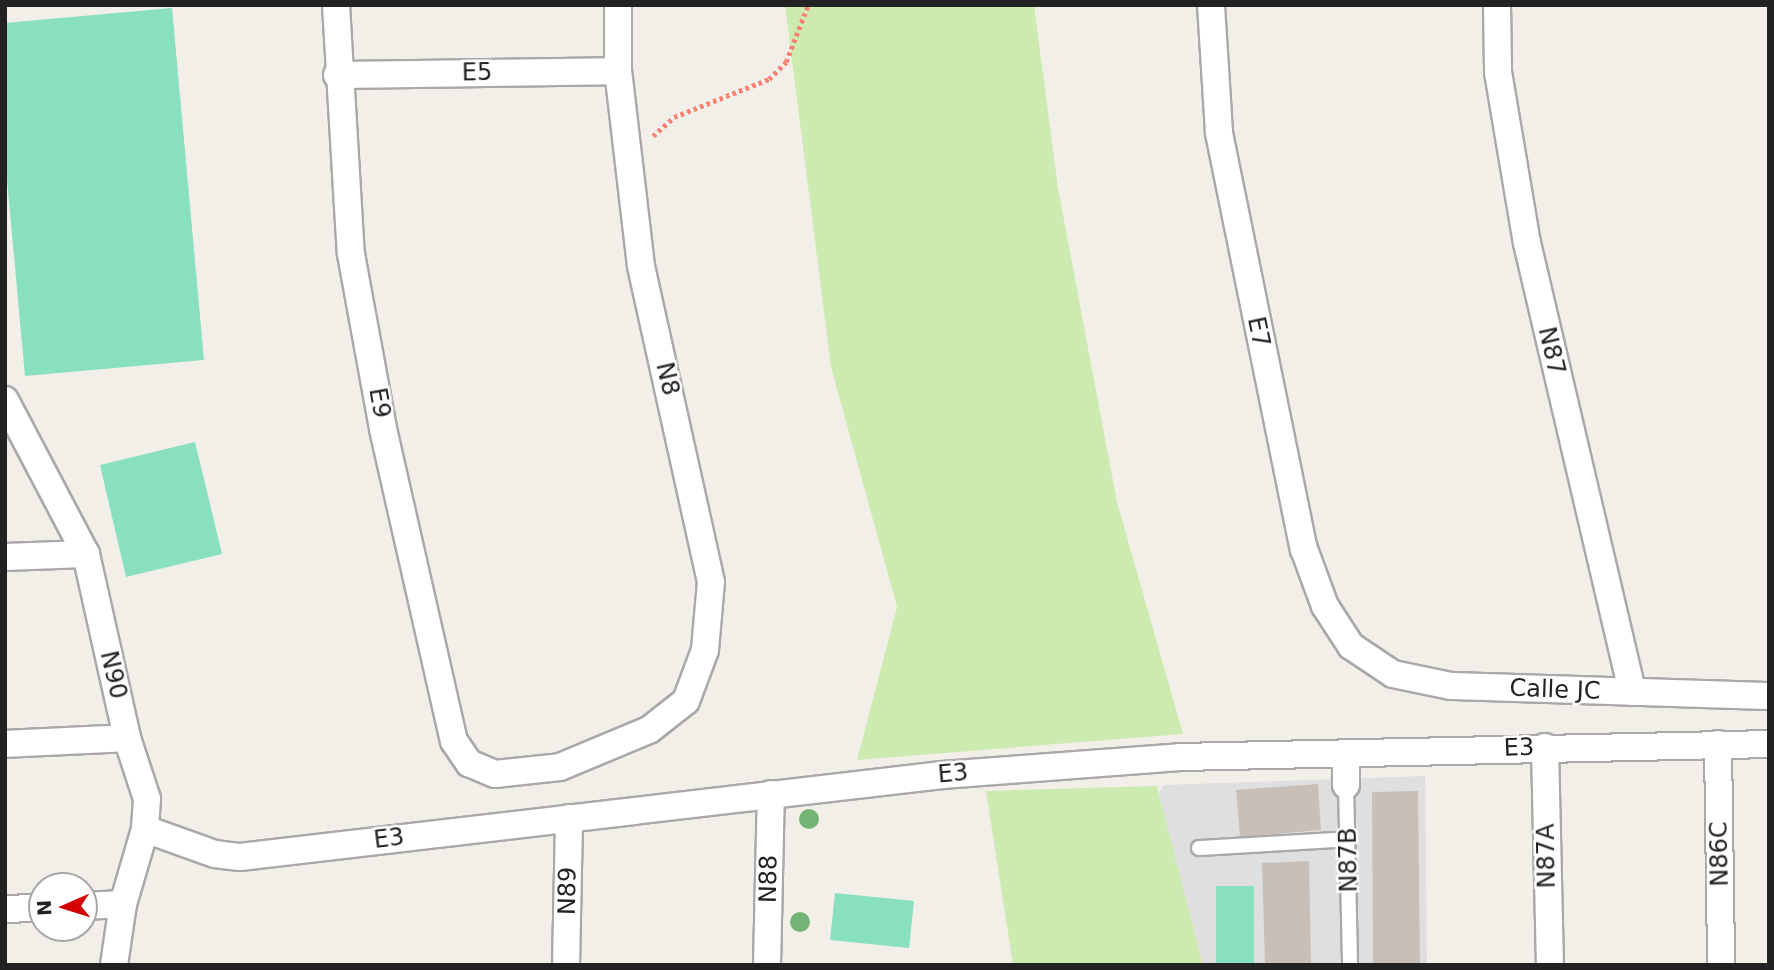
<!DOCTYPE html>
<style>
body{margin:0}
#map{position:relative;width:1774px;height:970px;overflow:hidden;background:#f2efe9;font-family:"DejaVu Sans",sans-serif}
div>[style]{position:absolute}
.residential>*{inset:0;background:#e0dfdf}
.grass>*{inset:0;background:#cdebb0}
.pitch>*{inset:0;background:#88e0be}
.building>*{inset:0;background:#c7bfb8}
.path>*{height:4.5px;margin-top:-2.25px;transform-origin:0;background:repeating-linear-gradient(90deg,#fa8072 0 3.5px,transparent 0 7px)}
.roads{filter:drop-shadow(2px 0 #a9a9a9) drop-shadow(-2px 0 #a9a9a9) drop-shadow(0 2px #a9a9a9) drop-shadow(0 -2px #a9a9a9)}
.service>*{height:14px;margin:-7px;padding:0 7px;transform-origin:7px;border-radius:7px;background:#fff}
.minor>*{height:26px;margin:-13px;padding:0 13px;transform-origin:13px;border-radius:13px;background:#fff}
.trees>*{width:20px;height:20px;margin:-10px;border-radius:50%;background:#74b475}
span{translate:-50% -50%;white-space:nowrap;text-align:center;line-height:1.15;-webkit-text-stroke:5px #fff;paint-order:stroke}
.street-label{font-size:24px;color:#222}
.frame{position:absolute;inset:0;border:7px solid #222;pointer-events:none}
.north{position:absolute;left:28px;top:872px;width:70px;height:70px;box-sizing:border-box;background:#fff;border:2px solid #a7a7a7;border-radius:50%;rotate:267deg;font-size:19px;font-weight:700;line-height:28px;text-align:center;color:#222}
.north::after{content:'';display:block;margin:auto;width:24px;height:32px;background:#d40000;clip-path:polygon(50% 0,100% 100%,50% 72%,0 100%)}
</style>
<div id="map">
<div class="residential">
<div style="clip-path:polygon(1425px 776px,1427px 965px,1203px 965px,1159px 794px,1163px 785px)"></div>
</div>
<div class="grass">
<div style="clip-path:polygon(785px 5px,1034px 5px,1058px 188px,1117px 502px,1183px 734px,857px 760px,897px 607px,831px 367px)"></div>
<div style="clip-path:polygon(1157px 786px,1203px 965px,1013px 965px,986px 791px)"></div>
</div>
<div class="pitch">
<div style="clip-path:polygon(172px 8px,204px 360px,25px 376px,5px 158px,5px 23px)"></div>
<div style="clip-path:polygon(195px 442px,222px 554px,126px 577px,100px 465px)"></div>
<div style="clip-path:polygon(1216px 886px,1254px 886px,1254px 965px,1216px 965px)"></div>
<div style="clip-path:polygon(835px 893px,914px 901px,909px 948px,830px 940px)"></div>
</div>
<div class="building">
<div style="clip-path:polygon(1318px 784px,1321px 830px,1240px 837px,1236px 790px)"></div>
<div style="clip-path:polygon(1418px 791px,1420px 965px,1373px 965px,1372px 792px)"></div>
<div style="clip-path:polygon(1309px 861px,1311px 965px,1265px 965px,1262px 863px)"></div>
</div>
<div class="path">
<div style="left:653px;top:136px;width:28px;rotate:-42deg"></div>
<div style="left:674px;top:117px;width:102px;rotate:-21.8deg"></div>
<div style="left:769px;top:79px;width:24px;rotate:-45deg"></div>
<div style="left:786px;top:62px;width:61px;rotate:-68.9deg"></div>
</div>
<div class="roads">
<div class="service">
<div style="left:1346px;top:785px;width:180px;rotate:88.7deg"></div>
<div style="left:1199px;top:848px;width:150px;rotate:-3.4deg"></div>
</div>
<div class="minor">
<div style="left:336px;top:5px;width:249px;rotate:86.6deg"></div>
<div style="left:351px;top:254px;width:178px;rotate:79.6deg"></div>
<div style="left:383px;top:429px;width:320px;rotate:77.2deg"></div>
<div style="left:454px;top:741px;width:27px;rotate:56deg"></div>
<div style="left:469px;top:763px;width:28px;rotate:23deg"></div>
<div style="left:495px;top:774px;width:65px;rotate:-6.1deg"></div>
<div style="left:560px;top:767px;width:96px;rotate:-22.6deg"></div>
<div style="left:649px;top:730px;width:47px;rotate:-38.1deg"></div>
<div style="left:686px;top:701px;width:54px;rotate:-69.6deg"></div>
<div style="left:705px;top:650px;width:68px;rotate:-85deg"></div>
<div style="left:711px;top:582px;width:324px;rotate:-102.5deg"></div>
<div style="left:641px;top:266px;width:196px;rotate:-96.7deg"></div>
<div style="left:618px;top:71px;width:66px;rotate:-90deg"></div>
<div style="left:1211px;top:5px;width:128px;rotate:86.4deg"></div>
<div style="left:1219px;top:133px;width:425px;rotate:78.5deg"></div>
<div style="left:1304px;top:549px;width:61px;rotate:69.8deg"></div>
<div style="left:1325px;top:606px;width:48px;rotate:57deg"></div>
<div style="left:1351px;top:646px;width:50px;rotate:33.7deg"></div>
<div style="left:1393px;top:674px;width:59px;rotate:11.7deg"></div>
<div style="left:1451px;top:686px;width:318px;rotate:1.8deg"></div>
<div style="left:1497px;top:5px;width:67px;rotate:89.1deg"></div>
<div style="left:1498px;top:72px;width:173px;rotate:80.4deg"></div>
<div style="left:1527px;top:243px;width:461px;rotate:76.8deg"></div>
<div style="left:337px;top:75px;width:281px;rotate:-0.8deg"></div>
<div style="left:5px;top:400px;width:174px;rotate:62.3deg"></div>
<div style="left:86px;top:554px;width:189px;rotate:77.4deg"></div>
<div style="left:127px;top:738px;width:64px;rotate:71.8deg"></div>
<div style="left:147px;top:799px;width:30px;rotate:94deg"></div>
<div style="left:145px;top:829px;width:78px;rotate:106.3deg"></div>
<div style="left:123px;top:904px;width:62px;rotate:98.4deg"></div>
<div style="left:5px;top:557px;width:81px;rotate:-2.1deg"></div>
<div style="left:5px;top:744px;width:122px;rotate:-2.8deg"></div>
<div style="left:1718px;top:744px;width:221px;rotate:89.2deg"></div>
<div style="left:1545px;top:747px;width:218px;rotate:88.7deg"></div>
<div style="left:1346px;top:755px;width:30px;rotate:90deg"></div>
<div style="left:145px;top:829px;width:74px;rotate:19.7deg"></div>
<div style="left:215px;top:854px;width:25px;rotate:7deg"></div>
<div style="left:240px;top:857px;width:707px;rotate:-6.66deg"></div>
<div style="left:942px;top:775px;width:239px;rotate:-4.3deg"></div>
<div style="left:1180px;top:757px;width:589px;rotate:-1.26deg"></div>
<div style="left:84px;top:906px;width:39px;rotate:-3deg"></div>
<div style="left:5px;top:909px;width:37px;rotate:-2deg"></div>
<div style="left:566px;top:965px;width:147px;rotate:-88.8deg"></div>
<div style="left:767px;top:965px;width:171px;rotate:-88.7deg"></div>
</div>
</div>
<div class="trees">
<div style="left:809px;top:819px"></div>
<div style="left:800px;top:922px"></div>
</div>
<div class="street-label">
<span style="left:477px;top:73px;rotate:-1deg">E5</span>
<span style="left:1258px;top:332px;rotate:78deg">E7</span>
<span style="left:1551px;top:351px;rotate:77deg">N87</span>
<span style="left:667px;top:379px;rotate:77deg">N8</span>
<span style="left:379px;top:403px;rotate:80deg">E9</span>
<span style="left:113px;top:675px;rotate:77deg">N90</span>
<span style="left:1555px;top:690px;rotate:2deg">Calle JC</span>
<span style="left:1519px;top:748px;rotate:-2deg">E3</span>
<span style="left:953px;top:774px;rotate:-5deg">E3</span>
<span style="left:389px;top:839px;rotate:-7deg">E3</span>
<span style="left:1720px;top:854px;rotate:-91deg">N86C</span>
<span style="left:1547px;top:856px;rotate:-91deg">N87A</span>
<span style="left:1349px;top:860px;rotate:-91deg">N87B</span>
<span style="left:769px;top:879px;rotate:-89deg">N88</span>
<span style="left:568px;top:891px;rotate:-89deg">N89</span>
</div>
<div class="frame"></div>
<div class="north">N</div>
</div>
